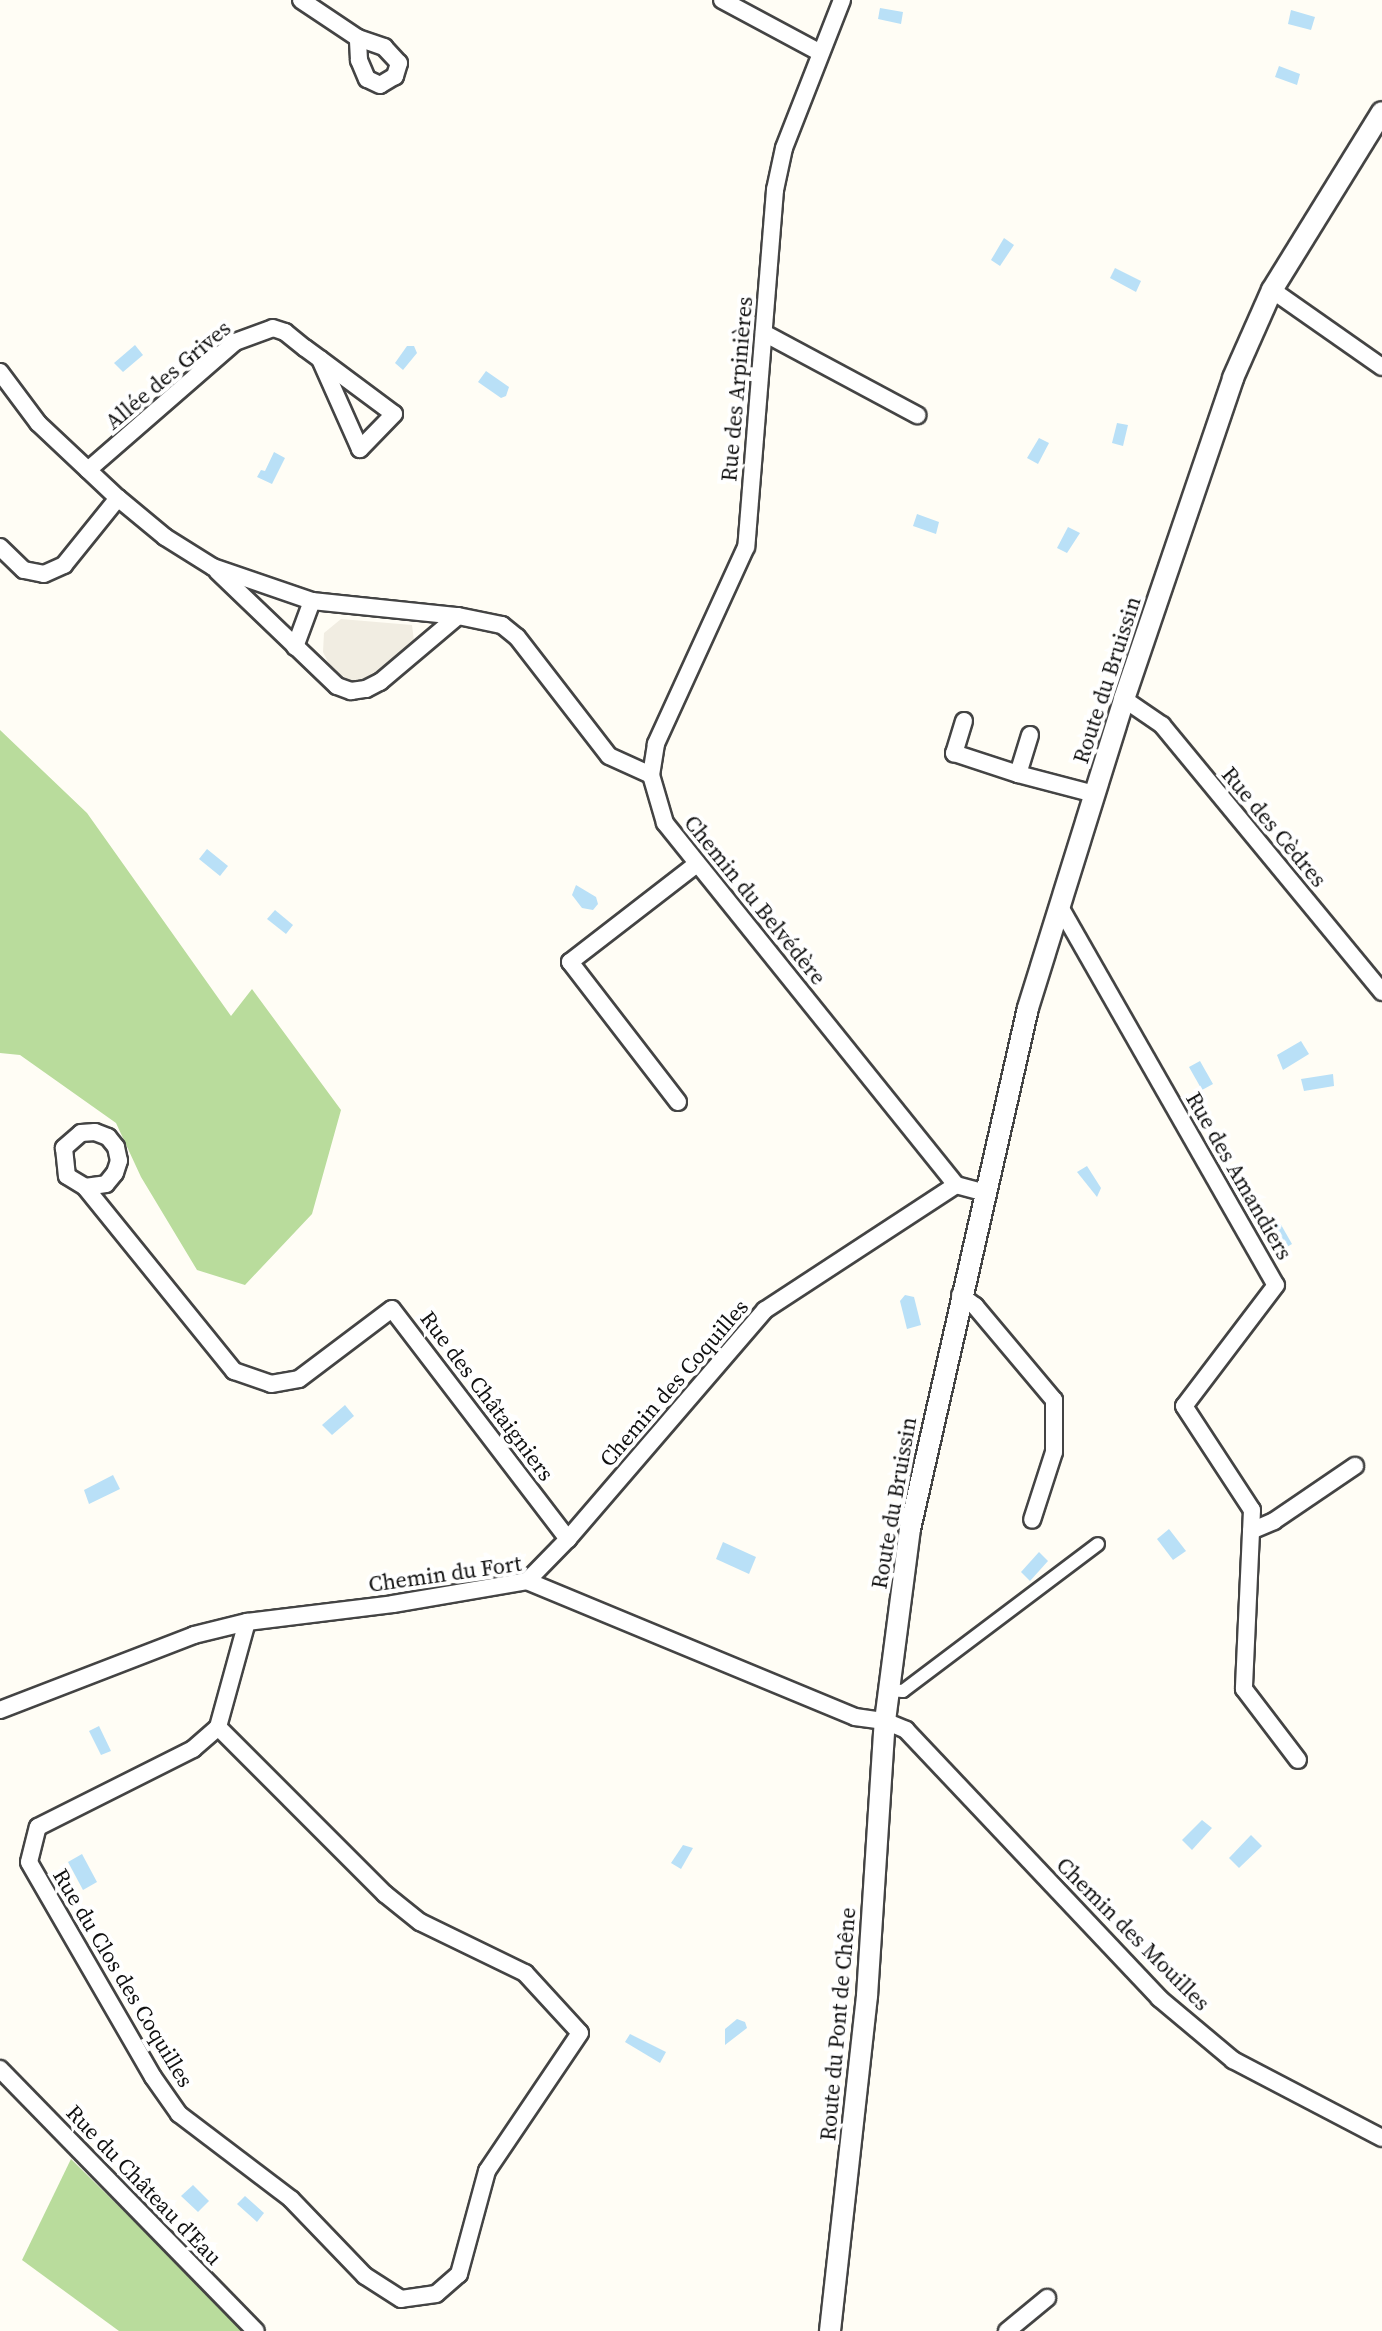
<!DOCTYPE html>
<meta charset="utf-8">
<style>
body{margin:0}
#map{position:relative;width:1382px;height:2331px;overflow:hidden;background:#fffdf5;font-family:"Source Serif 4",serif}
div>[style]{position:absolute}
.forest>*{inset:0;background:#b9dc9c}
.plaza>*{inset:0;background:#f1ede2}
.water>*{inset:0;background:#b9e0f7}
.roads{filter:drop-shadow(2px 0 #444) drop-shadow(-2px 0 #444) drop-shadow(0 2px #444) drop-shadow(0 -2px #444)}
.pedestrian>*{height:12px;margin:-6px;padding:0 6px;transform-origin:6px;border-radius:6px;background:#fff}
.minor>*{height:16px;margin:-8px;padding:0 8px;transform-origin:8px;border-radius:8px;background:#fff}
.tertiary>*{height:20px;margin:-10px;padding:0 10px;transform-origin:10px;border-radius:10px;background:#fff}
span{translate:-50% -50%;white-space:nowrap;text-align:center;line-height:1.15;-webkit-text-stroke:8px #fff;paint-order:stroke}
.street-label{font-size:22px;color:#111}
</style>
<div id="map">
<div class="forest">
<div style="clip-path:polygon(0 730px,87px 813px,231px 1016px,252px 989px,341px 1110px,312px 1214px,245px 1285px,197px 1270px,141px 1177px,116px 1123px,20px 1055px,0 1053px)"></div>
<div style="clip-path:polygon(71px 2159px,245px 2331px,119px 2331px,22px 2260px)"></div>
</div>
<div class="plaza">
<div style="clip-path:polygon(341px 619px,412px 625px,414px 641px,367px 680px,348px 680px,330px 666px,323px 652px,324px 633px)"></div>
</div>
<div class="water">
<div style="clip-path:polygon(880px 8px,903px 12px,901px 24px,878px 19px)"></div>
<div style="clip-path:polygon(1291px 10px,1315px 17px,1311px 30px,1288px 24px)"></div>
<div style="clip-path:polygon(1279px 66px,1300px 74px,1297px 85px,1275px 77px)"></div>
<div style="clip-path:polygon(1004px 238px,1014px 245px,1000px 266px,991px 260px)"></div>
<div style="clip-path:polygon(1115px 268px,1141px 281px,1136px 292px,1110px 278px)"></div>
<div style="clip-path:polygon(135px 345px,143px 355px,123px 372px,114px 363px)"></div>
<div style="clip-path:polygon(407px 346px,414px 346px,417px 353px,403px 370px,395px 363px)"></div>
<div style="clip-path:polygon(486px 371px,509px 387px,506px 396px,501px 398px,478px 382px)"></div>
<div style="clip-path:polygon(1117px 423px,1128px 425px,1123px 446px,1112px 443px)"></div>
<div style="clip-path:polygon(1039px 438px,1049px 443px,1038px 464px,1027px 458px)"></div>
<div style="clip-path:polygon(274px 452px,285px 458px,272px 484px,257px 477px,261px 470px,265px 471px)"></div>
<div style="clip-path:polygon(917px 514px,939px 522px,936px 534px,913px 526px)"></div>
<div style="clip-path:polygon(1068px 527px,1080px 533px,1067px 553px,1057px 548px)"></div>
<div style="clip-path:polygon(207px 849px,228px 866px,220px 876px,199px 859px)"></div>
<div style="clip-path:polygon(576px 885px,596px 897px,598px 904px,593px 910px,582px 908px,572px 895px)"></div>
<div style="clip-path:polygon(275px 910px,293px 925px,286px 934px,267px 919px)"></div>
<div style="clip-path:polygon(1301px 1041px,1309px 1054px,1283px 1070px,1277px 1055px)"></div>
<div style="clip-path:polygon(1200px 1061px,1213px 1084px,1202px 1090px,1189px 1067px)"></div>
<div style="clip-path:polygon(1333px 1074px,1334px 1086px,1304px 1091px,1301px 1079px)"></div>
<div style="clip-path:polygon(1087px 1166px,1101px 1188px,1097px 1197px,1077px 1172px)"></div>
<div style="clip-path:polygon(1280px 1223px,1292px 1244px,1278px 1252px,1266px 1231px)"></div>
<div style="clip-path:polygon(905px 1295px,914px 1297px,921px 1325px,907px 1329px,900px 1301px)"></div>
<div style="clip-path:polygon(345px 1405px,354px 1416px,332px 1435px,322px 1425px)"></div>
<div style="clip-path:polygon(113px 1475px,120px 1489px,89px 1504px,84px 1490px)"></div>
<div style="clip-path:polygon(1169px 1529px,1186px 1551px,1173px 1560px,1157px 1539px)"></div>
<div style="clip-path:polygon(723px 1542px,756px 1557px,749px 1574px,716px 1559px)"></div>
<div style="clip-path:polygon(1039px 1552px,1048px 1561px,1030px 1581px,1021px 1572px)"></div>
<div style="clip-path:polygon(99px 1726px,111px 1751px,101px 1755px,89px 1731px)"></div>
<div style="clip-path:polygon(1202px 1820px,1212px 1828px,1192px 1850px,1182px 1840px)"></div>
<div style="clip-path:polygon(1251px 1835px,1262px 1846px,1239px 1868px,1229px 1858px)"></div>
<div style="clip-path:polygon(683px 1845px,693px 1848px,681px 1869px,671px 1863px)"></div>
<div style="clip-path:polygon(82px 1854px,97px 1882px,83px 1890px,68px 1862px)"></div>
<div style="clip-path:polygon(737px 2019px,745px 2022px,747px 2028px,725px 2045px,725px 2029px)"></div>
<div style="clip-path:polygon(630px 2034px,666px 2052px,660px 2063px,625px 2042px)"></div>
<div style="clip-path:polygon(193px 2185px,209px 2201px,198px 2212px,181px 2196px)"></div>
<div style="clip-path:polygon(245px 2196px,264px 2213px,257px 2222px,237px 2204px)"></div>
</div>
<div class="roads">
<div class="pedestrian">
<div style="left:888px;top:1690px;width:15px;rotate:4deg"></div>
<div style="left:903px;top:1691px;width:244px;rotate:-37deg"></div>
</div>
<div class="minor">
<div style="left:301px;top:0;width:69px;rotate:33.7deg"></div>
<div style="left:358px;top:38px;width:28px;rotate:19deg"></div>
<div style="left:384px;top:47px;width:22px;rotate:47deg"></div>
<div style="left:399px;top:63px;width:14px;rotate:107deg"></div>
<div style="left:395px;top:76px;width:17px;rotate:149deg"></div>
<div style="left:380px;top:85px;width:14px;rotate:-155deg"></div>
<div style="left:367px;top:79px;width:21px;rotate:-113deg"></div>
<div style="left:359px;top:60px;width:22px;rotate:-93deg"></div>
<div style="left:722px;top:0;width:110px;rotate:28.2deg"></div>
<div style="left:842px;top:0;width:159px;rotate:111.4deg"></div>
<div style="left:784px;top:148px;width:43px;rotate:102.1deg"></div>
<div style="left:775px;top:190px;width:358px;rotate:94.6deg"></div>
<div style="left:746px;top:547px;width:217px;rotate:114.6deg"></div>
<div style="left:656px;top:744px;width:31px;rotate:99deg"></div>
<div style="left:651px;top:775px;width:50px;rotate:73.7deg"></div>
<div style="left:665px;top:823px;width:464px;rotate:51.2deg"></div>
<div style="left:956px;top:1185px;width:31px;rotate:15deg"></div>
<div style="left:1272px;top:290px;width:134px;rotate:35deg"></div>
<div style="left:764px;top:333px;width:174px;rotate:28.2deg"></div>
<div style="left:0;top:372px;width:64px;rotate:53.3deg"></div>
<div style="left:38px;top:423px;width:110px;rotate:43.2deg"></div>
<div style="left:118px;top:498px;width:61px;rotate:39.7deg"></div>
<div style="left:165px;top:537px;width:57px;rotate:32deg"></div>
<div style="left:213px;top:567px;width:105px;rotate:19deg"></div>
<div style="left:312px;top:601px;width:147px;rotate:5.9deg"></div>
<div style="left:458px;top:616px;width:45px;rotate:11.6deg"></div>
<div style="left:502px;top:625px;width:19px;rotate:39deg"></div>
<div style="left:517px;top:637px;width:150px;rotate:52.3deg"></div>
<div style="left:609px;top:756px;width:46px;rotate:24.3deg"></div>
<div style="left:88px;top:470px;width:195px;rotate:-41deg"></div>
<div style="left:235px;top:342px;width:40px;rotate:-20.2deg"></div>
<div style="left:273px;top:328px;width:13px;rotate:18deg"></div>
<div style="left:285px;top:332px;width:26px;rotate:39deg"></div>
<div style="left:305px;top:348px;width:19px;rotate:36deg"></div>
<div style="left:320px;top:359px;width:92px;rotate:36.6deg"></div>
<div style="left:394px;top:414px;width:49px;rotate:134.2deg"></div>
<div style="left:360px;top:449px;width:98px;rotate:-114deg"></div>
<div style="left:0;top:547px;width:33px;rotate:44deg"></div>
<div style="left:24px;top:570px;width:20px;rotate:11deg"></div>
<div style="left:44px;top:574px;width:22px;rotate:-24deg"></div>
<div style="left:64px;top:565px;width:86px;rotate:-51.1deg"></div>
<div style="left:217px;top:571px;width:166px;rotate:43.8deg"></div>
<div style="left:337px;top:686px;width:15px;rotate:20deg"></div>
<div style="left:351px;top:691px;width:15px;rotate:-8deg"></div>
<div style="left:366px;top:689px;width:16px;rotate:-27deg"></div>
<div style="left:380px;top:682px;width:102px;rotate:-40.2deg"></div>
<div style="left:295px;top:647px;width:49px;rotate:-69.7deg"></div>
<div style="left:1124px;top:699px;width:46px;rotate:34.4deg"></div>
<div style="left:1162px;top:725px;width:346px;rotate:50.5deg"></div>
<div style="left:964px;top:721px;width:34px;rotate:107deg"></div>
<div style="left:954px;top:753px;width:67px;rotate:18.2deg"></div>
<div style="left:1030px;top:735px;width:41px;rotate:107.1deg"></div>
<div style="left:1018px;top:774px;width:80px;rotate:14.6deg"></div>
<div style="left:1060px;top:907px;width:435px;rotate:60.3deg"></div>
<div style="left:1276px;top:1285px;width:152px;rotate:127.2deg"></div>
<div style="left:1184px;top:1406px;width:124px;rotate:56.8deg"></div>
<div style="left:1252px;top:1510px;width:179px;rotate:92.6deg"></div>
<div style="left:1244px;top:1689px;width:89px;rotate:52.7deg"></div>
<div style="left:678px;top:1102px;width:177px;rotate:-127.6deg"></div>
<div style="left:570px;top:962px;width:160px;rotate:-37.7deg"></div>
<div style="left:85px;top:1187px;width:21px;rotate:-8deg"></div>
<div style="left:106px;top:1184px;width:14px;rotate:-51deg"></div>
<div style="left:115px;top:1173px;width:13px;rotate:-72deg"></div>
<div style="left:119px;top:1161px;width:14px;rotate:-102deg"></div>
<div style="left:116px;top:1147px;width:13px;rotate:-129deg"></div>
<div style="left:108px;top:1137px;width:14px;rotate:-159deg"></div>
<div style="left:95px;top:1132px;width:14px;rotate:176deg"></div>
<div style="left:81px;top:1133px;width:23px;rotate:139deg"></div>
<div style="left:64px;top:1148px;width:28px;rotate:84deg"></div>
<div style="left:67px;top:1176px;width:21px;rotate:31deg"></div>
<div style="left:85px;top:1187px;width:237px;rotate:51deg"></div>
<div style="left:234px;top:1371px;width:39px;rotate:19deg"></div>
<div style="left:271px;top:1384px;width:28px;rotate:-10deg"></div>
<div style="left:299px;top:1379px;width:116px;rotate:-37deg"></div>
<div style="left:392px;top:1309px;width:290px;rotate:52.6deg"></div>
<div style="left:960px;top:1295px;width:19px;rotate:36deg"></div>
<div style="left:975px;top:1306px;width:123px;rotate:50deg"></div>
<div style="left:1054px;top:1400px;width:52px;rotate:90deg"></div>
<div style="left:1054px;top:1452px;width:71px;rotate:107.9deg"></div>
<div style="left:1251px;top:1531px;width:25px;rotate:-23deg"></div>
<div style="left:1274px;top:1521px;width:98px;rotate:-34.2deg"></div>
<div style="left:527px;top:1581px;width:59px;rotate:-45.7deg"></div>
<div style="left:568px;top:1539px;width:302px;rotate:-49.3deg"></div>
<div style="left:765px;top:1310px;width:228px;rotate:-33.2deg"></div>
<div style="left:0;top:1710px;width:208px;rotate:-21.1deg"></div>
<div style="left:194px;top:1635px;width:55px;rotate:-13.8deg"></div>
<div style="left:247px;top:1622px;width:147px;rotate:-7deg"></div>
<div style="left:393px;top:1604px;width:136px;rotate:-9.7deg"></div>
<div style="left:527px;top:1581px;width:355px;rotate:22.5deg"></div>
<div style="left:855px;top:1717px;width:30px;rotate:8deg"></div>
<div style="left:885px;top:1721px;width:23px;rotate:23deg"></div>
<div style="left:906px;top:1730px;width:369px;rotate:46.6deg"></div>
<div style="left:1159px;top:1998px;width:97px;rotate:40deg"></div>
<div style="left:1233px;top:2060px;width:168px;rotate:27.6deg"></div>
<div style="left:218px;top:1727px;width:236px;rotate:45deg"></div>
<div style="left:385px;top:1894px;width:45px;rotate:38.7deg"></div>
<div style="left:420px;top:1922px;width:117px;rotate:25.9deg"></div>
<div style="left:525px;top:1973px;width:81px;rotate:47.5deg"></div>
<div style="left:580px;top:2033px;width:166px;rotate:124deg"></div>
<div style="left:487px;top:2171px;width:107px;rotate:105.2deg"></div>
<div style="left:459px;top:2274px;width:30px;rotate:139deg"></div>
<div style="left:436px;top:2294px;width:35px;rotate:172deg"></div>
<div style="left:401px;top:2299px;width:43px;rotate:-147.4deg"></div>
<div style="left:365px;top:2276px;width:107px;rotate:-133.9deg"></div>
<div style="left:291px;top:2199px;width:141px;rotate:-142.8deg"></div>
<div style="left:179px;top:2114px;width:45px;rotate:-125.1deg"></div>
<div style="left:153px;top:2077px;width:248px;rotate:-120deg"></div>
<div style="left:29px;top:1862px;width:36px;rotate:-76deg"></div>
<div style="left:38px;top:1827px;width:174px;rotate:-26.7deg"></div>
<div style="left:193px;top:1749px;width:33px;rotate:-41deg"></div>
<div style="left:218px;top:1727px;width:109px;rotate:-74.6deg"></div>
<div style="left:0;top:2069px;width:366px;rotate:45.7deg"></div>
<div style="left:1007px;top:2331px;width:52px;rotate:-39.5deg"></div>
</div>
<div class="tertiary">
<div style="left:830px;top:2331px;width:337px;rotate:-83.7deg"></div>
<div style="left:867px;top:1996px;width:276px;rotate:-86.3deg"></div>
<div style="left:885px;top:1721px;width:194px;rotate:-82.6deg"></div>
<div style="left:910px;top:1529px;width:534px;rotate:-77.24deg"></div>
<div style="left:1028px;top:1008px;width:324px;rotate:-72.7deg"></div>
<div style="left:1124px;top:699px;width:339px;rotate:-71.2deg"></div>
<div style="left:1233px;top:378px;width:96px;rotate:-66.1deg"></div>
<div style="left:1272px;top:290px;width:209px;rotate:-58.3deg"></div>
</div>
</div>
<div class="street-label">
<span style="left:168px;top:375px;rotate:-40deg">Allée des Grives</span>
<span style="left:737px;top:389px;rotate:-85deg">Rue des Arpinières</span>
<span style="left:1107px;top:680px;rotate:-72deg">Route du Bruissin</span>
<span style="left:1274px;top:827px;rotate:50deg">Rue des Cèdres</span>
<span style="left:755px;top:900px;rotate:51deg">Chemin du Belvédère</span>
<span style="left:1239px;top:1176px;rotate:60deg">Rue des Amandiers</span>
<span style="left:674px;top:1383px;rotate:-49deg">Chemin des Coquilles</span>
<span style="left:487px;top:1396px;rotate:53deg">Rue des Châtaigniers</span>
<span style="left:894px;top:1503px;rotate:-80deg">Route du Bruissin</span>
<span style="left:445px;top:1574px;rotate:-8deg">Chemin du Fort</span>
<span style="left:1133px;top:1934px;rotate:45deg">Chemin des Mouilles</span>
<span style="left:123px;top:1978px;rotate:59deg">Rue du Clos des Coquilles</span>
<span style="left:838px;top:2024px;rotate:-85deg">Route du Pont de Chêne</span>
<span style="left:144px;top:2185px;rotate:46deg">Rue du Château d'Eau</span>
</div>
</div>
